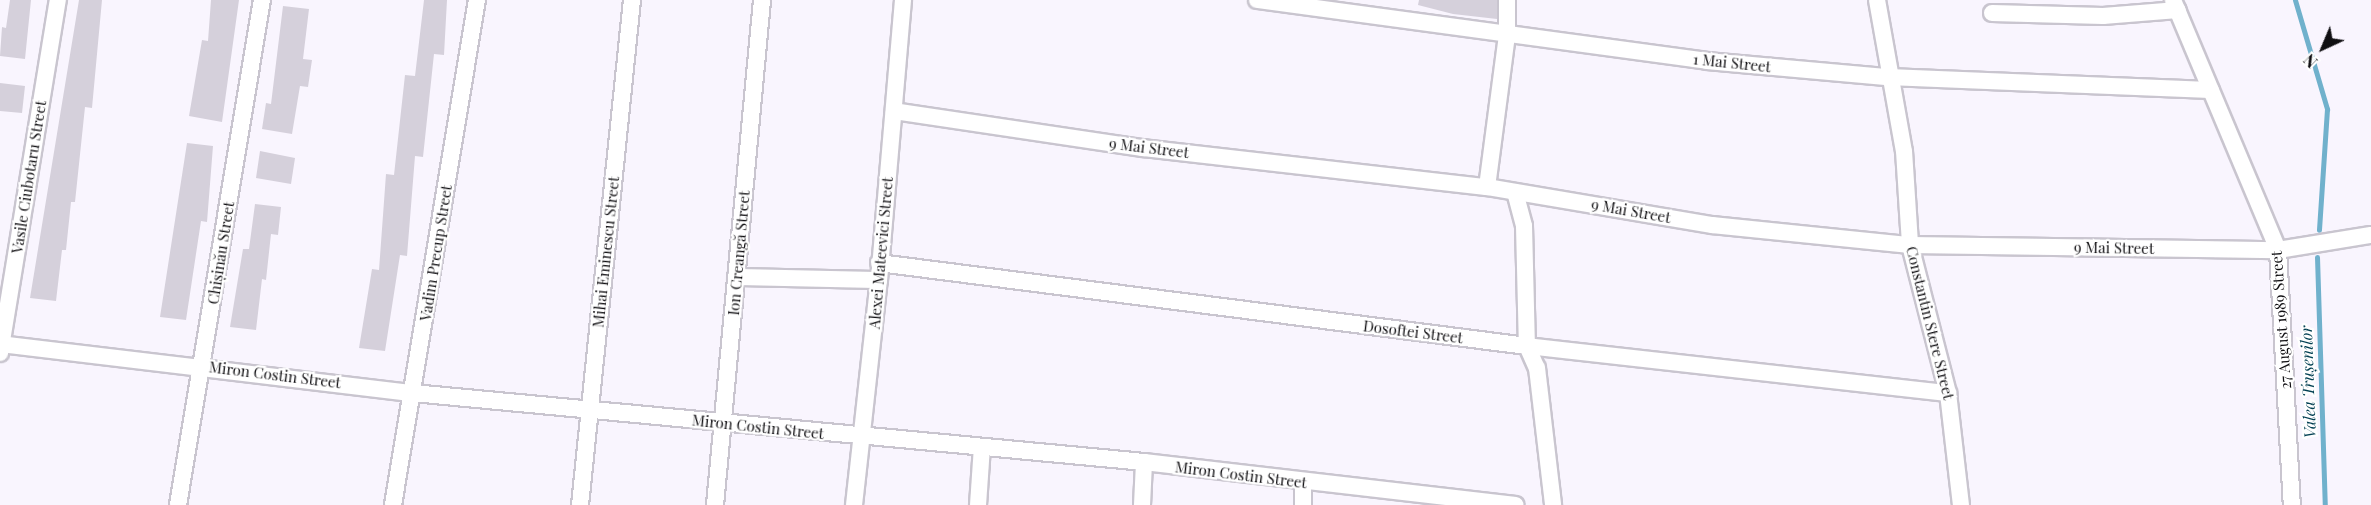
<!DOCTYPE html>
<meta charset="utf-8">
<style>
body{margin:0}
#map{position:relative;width:2371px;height:505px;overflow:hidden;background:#f9f5fe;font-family:"Playfair Display",serif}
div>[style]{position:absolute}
.stream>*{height:5px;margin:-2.5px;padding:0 2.5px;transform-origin:2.5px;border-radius:2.5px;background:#70b1cc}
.building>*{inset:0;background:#d5d0db}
.roads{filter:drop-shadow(2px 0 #c9c5cf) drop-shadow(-2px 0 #c9c5cf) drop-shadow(0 2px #c9c5cf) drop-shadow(0 -2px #c9c5cf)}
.minor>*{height:16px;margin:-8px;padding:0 8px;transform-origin:8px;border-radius:8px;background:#fff}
span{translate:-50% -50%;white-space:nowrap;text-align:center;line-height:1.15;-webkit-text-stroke:4.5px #fff;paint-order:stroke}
.street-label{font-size:15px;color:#100f12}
.water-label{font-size:16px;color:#023f52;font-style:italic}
.north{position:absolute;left:2293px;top:18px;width:60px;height:60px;-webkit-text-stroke:4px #fff;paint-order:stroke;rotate:224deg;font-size:16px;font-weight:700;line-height:24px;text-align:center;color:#100f12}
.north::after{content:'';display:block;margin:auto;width:21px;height:27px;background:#100f12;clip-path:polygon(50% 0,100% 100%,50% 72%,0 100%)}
</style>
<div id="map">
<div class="stream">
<div style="left:2295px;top:0;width:114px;rotate:73.6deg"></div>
<div style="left:2327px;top:109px;width:121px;rotate:93.8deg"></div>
<div style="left:2317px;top:257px;width:248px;rotate:88.2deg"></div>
</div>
<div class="building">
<div style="clip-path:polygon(10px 0,31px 0,25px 59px,0 56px,2px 27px,6px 28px)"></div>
<div style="clip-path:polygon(79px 0,102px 0,92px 108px,85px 107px,75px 202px,71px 202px,66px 250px,62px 250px,56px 301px,30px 298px)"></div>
<div style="clip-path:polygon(211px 0,239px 0,222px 122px,189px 116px,202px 40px,208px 41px)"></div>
<div style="clip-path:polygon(424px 0,447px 0,444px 55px,434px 54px,423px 157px,415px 156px,407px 256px,400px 255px,385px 351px,359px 348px,372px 269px,379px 270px,386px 174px,394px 175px,405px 75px,415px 76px)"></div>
<div style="clip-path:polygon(1419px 0,1497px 0,1497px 19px,1453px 14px,1418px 5px)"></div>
<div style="clip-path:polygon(283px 6px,309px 9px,303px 59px,312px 60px,308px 87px,300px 86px,292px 134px,262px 129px,266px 103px,271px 104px)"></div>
<div style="clip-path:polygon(0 83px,25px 86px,22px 113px,0 111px)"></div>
<div style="clip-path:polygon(187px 143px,213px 146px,207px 222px,201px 221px,186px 320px,160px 317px)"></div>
<div style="clip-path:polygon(260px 151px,295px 158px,291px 184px,256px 178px)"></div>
<div style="clip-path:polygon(255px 204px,281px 207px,278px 235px,271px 234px,266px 280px,262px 279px,256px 330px,230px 327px,243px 249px,249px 249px)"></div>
</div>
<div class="roads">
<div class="minor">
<div style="left:1257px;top:0;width:454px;rotate:7.7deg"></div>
<div style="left:1707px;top:61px;width:182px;rotate:5.1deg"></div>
<div style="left:1888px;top:77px;width:323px;rotate:2.3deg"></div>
<div style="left:1877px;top:0;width:153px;rotate:79.9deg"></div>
<div style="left:1904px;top:151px;width:94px;rotate:86.3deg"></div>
<div style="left:1910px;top:245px;width:153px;rotate:75.6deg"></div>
<div style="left:1948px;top:393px;width:113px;rotate:83.4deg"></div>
<div style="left:2173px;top:0;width:271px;rotate:67.2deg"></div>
<div style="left:2278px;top:250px;width:255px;rotate:86.9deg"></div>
<div style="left:1992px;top:13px;width:111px;rotate:1.5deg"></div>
<div style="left:2103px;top:16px;width:75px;rotate:-4.6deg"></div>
<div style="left:894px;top:111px;width:252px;rotate:8.5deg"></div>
<div style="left:1143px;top:148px;width:346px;rotate:6.5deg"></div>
<div style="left:1487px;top:187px;width:228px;rotate:9.6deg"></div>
<div style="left:1712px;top:225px;width:199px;rotate:5.8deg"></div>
<div style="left:1910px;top:245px;width:368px;rotate:0.8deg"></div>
<div style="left:2278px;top:250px;width:94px;rotate:-9.2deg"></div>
<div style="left:1487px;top:187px;width:153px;rotate:-82.5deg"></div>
<div style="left:1507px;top:35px;width:35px;rotate:-90deg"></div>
<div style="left:1515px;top:192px;width:35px;rotate:75deg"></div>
<div style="left:1524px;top:226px;width:120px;rotate:88.6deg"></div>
<div style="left:1527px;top:346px;width:24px;rotate:66deg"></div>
<div style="left:1537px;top:368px;width:138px;rotate:83.3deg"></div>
<div style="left:879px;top:263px;width:653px;rotate:7.3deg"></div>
<div style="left:1527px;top:346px;width:424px;rotate:6.4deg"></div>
<div style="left:736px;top:277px;width:143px;rotate:1.2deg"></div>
<div style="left:0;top:344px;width:416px;rotate:6.8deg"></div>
<div style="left:413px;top:393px;width:734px;rotate:5.39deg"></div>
<div style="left:1144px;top:462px;width:374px;rotate:6.6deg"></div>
<div style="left:0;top:353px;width:358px;rotate:-80.7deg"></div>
<div style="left:178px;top:505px;width:512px;rotate:-80.56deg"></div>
<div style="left:393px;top:505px;width:512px;rotate:-80.56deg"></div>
<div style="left:580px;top:505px;width:508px;rotate:-84.12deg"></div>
<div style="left:715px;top:505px;width:507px;rotate:-84.68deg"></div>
<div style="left:854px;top:505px;width:226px;rotate:-83.7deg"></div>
<div style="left:879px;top:280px;width:281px;rotate:-85.1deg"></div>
<div style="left:978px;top:505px;width:58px;rotate:-86.1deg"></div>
<div style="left:1142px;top:505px;width:43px;rotate:-87.3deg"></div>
<div style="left:1303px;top:505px;width:23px;rotate:-90deg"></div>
</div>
</div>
<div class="street-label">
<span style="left:1732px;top:63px;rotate:6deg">1 Mai Street</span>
<span style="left:1149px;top:148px;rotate:7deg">9 Mai Street</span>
<span style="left:29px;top:177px;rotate:-81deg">Vasile Ciubotaru Street</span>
<span style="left:1631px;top:211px;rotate:10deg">9 Mai Street</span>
<span style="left:2114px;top:248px;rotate:1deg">9 Mai Street</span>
<span style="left:606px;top:252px;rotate:-84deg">Mihai Eminescu Street</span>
<span style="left:221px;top:253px;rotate:-81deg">Chișinău Street</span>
<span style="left:436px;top:253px;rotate:-81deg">Vadim Precup Street</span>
<span style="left:739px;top:253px;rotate:-85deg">Ion Creangă Street</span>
<span style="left:881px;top:253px;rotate:-85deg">Alexei Mateevici Street</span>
<span style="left:2281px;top:320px;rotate:-94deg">27 August 1989 Street</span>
<span style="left:1930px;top:323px;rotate:76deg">Constantin Stere Street</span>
<span style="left:1413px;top:332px;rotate:7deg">Dosoftei Street</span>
<span style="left:275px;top:375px;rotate:7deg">Miron Costin Street</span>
<span style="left:758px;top:427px;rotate:6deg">Miron Costin Street</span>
<span style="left:1241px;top:475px;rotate:7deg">Miron Costin Street</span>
</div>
<div class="water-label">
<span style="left:2308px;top:382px;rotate:-92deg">Valea Trușenilor</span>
</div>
<div class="north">N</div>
</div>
